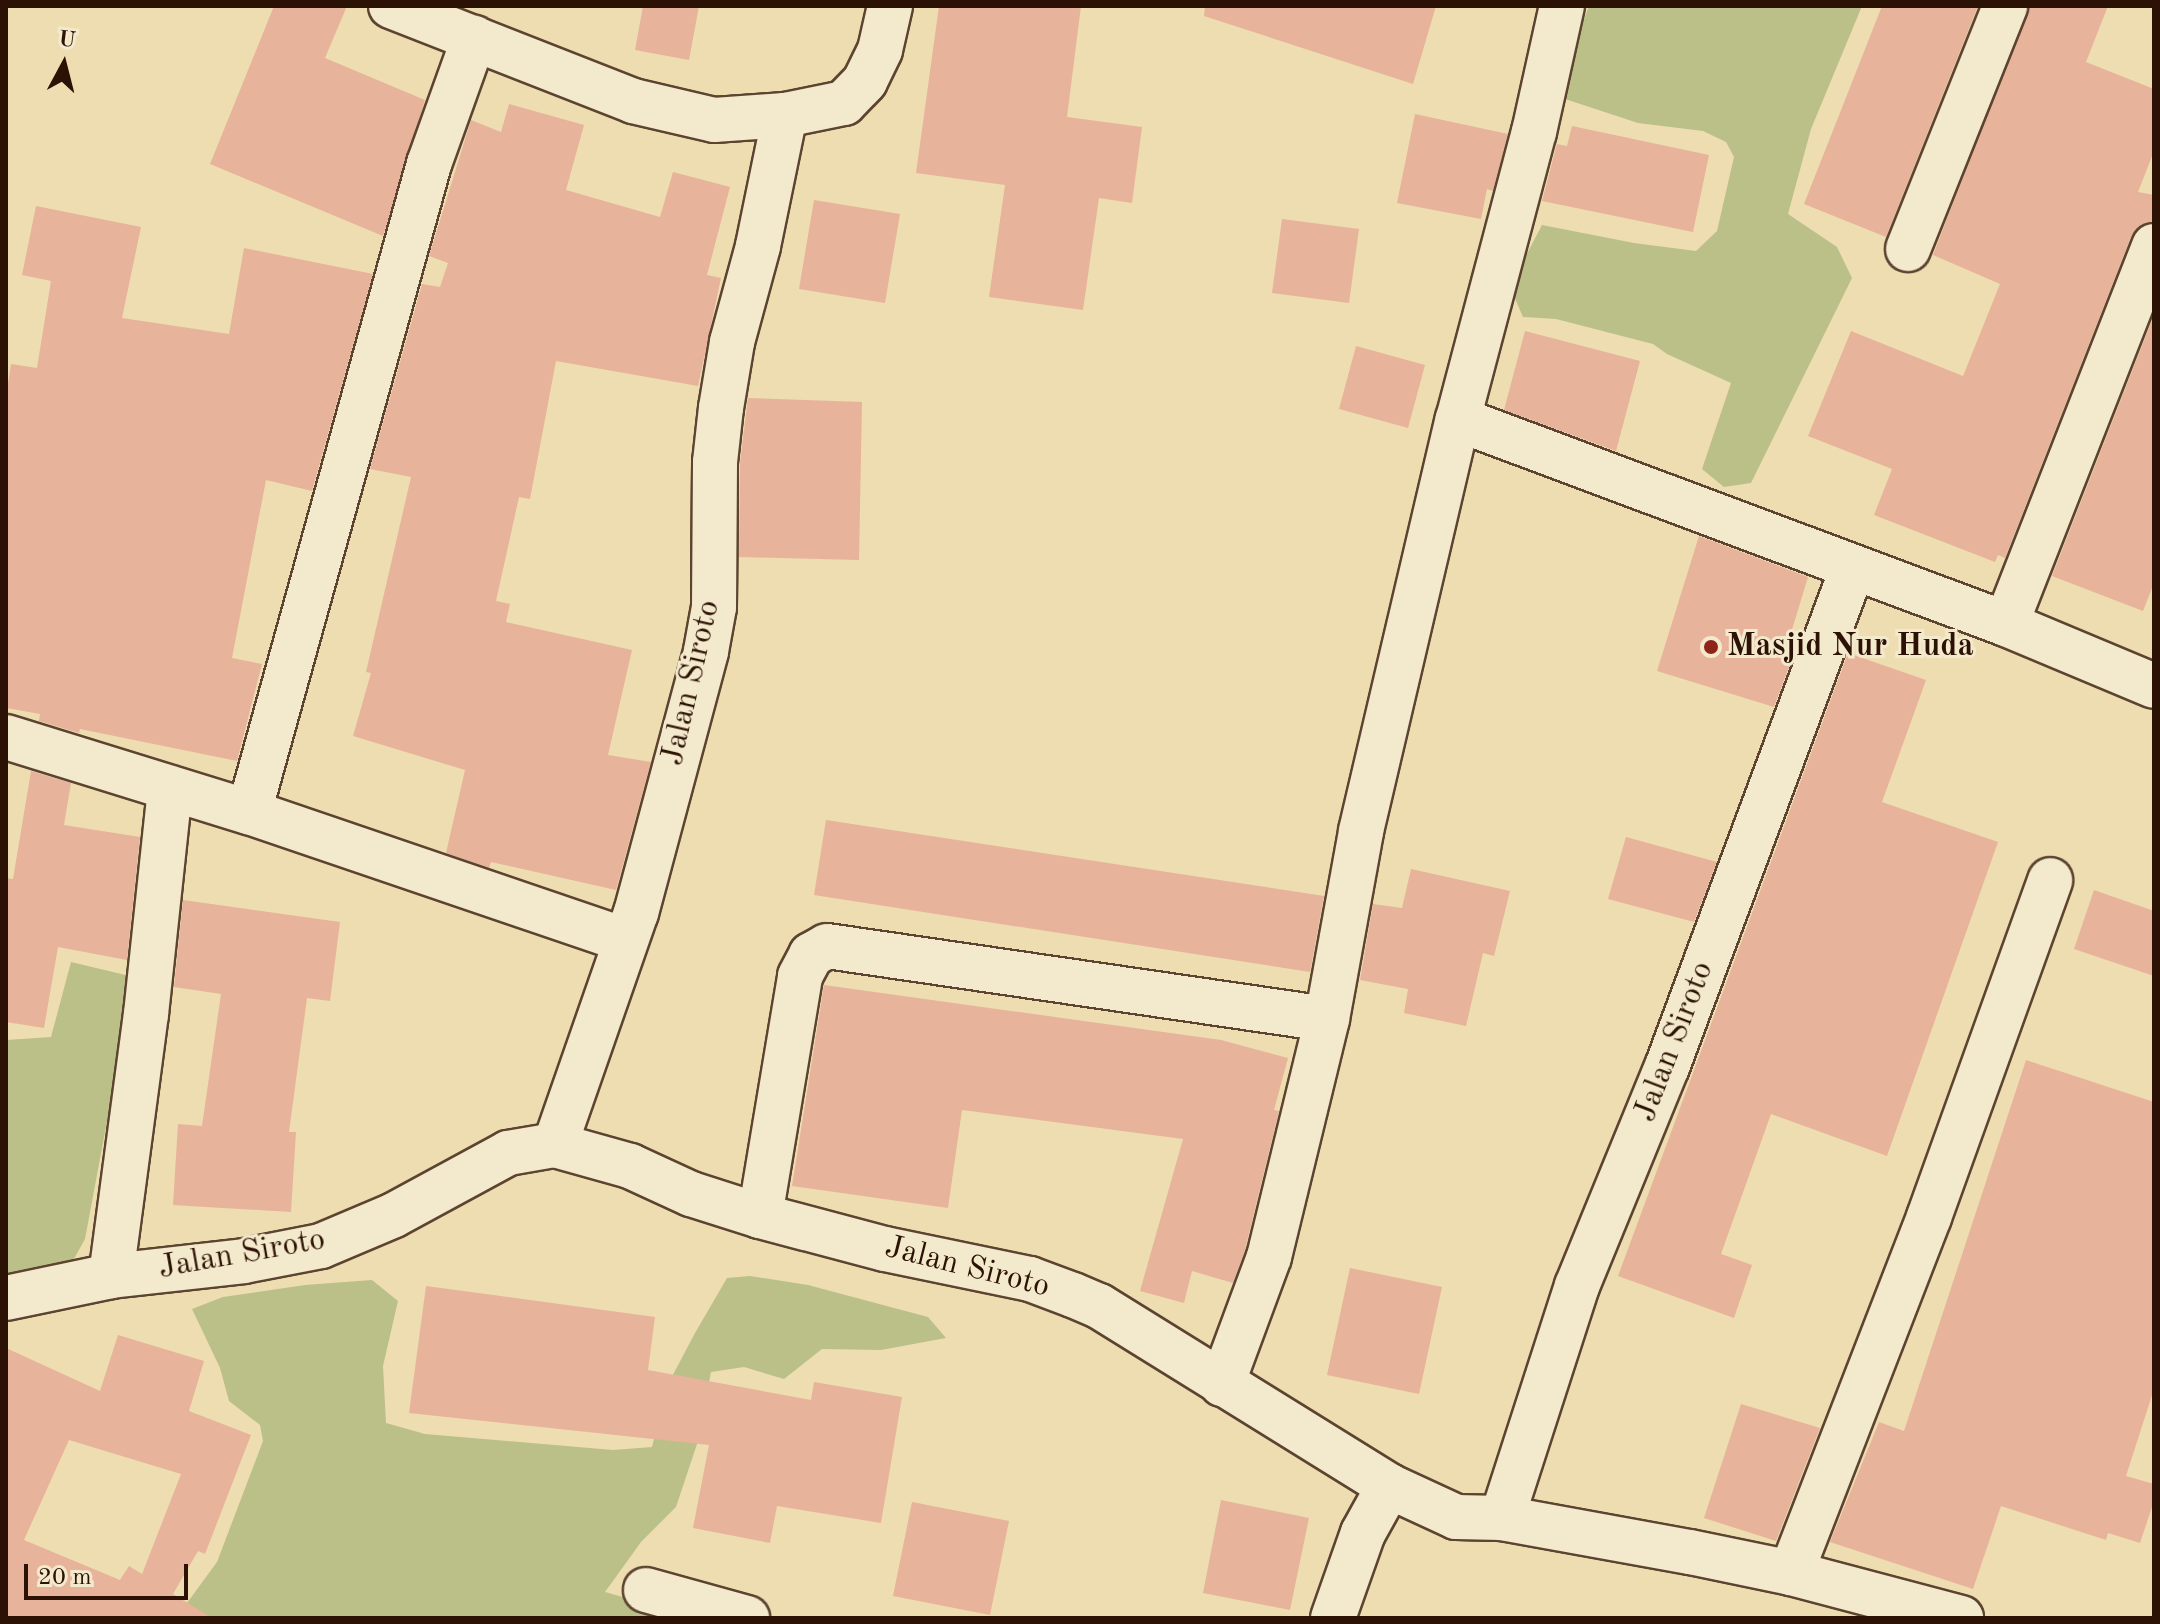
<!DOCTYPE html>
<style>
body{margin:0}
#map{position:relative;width:2160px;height:1624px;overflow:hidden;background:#edddb1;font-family:"Old Standard TT",serif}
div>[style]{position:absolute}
.green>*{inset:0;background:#bbc089}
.building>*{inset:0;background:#e8b39b}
.roads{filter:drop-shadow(2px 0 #5c4430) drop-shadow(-2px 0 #5c4430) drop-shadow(0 2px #5c4430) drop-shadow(0 -2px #5c4430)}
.minor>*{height:44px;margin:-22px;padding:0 22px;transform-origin:22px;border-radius:22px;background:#f3e9cc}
.dots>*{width:22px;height:22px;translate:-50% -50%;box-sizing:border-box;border:4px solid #f3e9cc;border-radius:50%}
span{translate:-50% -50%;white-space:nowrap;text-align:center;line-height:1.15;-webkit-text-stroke:6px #f3e9cc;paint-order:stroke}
.poi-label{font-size:32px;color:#2c1105;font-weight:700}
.left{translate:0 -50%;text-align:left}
.street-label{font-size:32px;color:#2c1105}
.frame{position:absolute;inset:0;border:8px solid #2c1105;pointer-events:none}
.north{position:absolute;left:24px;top:24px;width:80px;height:80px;-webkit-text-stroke:6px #f3e9cc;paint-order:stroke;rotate:7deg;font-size:22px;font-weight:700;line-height:32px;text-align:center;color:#2c1105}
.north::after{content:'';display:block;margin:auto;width:28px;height:36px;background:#2c1105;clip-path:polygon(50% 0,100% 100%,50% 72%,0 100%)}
.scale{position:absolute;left:24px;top:1564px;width:164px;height:36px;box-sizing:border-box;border:4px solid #2c1105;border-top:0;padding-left:10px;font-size:24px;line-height:28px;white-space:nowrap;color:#2c1105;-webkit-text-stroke:6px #f3e9cc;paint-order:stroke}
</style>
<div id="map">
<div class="green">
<div style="clip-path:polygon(1589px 6px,1862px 6px,1811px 129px,1788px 214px,1837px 247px,1852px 278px,1751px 483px,1724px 487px,1702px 469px,1731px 383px,1667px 354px,1653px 344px,1556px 319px,1523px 317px,1513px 294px,1519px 269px,1542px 225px,1634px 243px,1696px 251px,1717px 231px,1734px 157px,1726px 142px,1703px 131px,1638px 123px,1565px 99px,1569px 59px)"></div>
<div style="clip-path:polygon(71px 962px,134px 977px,85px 1239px,70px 1266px,6px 1277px,6px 1040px,51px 1037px)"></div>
<div style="clip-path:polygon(750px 1276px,808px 1285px,928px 1317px,946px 1338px,881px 1350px,822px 1349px,784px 1379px,744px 1367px,711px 1372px,697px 1444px,676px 1507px,641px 1542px,605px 1592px,698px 1618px,176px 1618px,217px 1562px,263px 1441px,260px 1425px,229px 1401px,220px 1368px,192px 1309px,223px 1297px,305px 1285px,372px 1280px,398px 1301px,383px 1366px,386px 1423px,425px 1434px,613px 1450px,652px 1447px,667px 1386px,695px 1333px,727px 1278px)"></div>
</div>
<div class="building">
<div style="clip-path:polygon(274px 6px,347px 6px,325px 58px,425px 100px,383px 236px,210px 164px)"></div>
<div style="clip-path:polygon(643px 6px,699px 6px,689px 60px,635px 50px)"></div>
<div style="clip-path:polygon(939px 6px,1081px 6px,1067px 117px,1142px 127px,1132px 203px,1099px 198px,1083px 310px,989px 297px,1005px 185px,916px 173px)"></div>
<div style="clip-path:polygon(1205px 6px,1436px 6px,1413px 84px,1204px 16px)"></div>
<div style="clip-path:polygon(1882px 6px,1978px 6px,1886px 237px,1804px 204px)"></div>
<div style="clip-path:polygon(2029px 6px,2108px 6px,2086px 62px,2154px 89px,2154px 151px,2138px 192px,2154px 195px,2154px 222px,2139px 226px,2131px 237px,2005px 558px,1998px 555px,1995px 562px,1874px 515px,1892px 469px,1808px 436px,1851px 331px,1963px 376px,2000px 284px,1933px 255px)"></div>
<div style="clip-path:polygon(509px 104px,584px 125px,566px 190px,660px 217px,673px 172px,730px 187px,707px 275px,721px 278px,698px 386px,556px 361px,530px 499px,519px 497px,496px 601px,510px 604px,506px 622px,632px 650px,608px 755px,651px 762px,616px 890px,491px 862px,489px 868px,446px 853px,465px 770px,353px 736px,371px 673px,366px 672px,411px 477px,370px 469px,422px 284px,440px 287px,448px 263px,429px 256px,471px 120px,501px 132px)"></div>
<div style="clip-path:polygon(1415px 114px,1508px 134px,1493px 191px,1487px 189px,1481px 219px,1397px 203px)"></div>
<div style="clip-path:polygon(1572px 126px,1709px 155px,1693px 232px,1542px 201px,1557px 144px,1567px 146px)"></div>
<div style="clip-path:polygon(814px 200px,900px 214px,885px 303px,799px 289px)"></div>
<div style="clip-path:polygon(36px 206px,141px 227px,122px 318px,229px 334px,244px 248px,373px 274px,312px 491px,266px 480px,232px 658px,262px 664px,237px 761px,80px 729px,79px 733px,39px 721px,40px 714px,6px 708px,6px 397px,11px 364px,37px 368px,51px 281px,22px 275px)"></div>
<div style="clip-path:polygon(1282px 219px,1359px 229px,1349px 303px,1272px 293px)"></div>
<div style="clip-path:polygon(2154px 315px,2154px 583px,2143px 611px,2052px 576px)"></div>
<div style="clip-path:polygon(1525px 331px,1640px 361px,1616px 451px,1504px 410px)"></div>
<div style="clip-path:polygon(1356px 346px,1425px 365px,1408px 428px,1339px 409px)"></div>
<div style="clip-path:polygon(748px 398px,862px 402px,859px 560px,739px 557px,740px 463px)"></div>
<div style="clip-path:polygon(1699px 536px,1808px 577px,1791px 633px,1800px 637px,1774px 707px,1657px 671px)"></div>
<div style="clip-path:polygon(1848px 653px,1926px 680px,1882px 802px,1998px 842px,1887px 1156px,1771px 1114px,1721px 1254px,1752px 1265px,1734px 1318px,1618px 1276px)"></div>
<div style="clip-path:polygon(31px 771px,71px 783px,64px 825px,140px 837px,127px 960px,58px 947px,44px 1028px,6px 1022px,6px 878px,13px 879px)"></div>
<div style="clip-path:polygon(826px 820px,1324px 896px,1310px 972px,814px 895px)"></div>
<div style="clip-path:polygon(1626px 837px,1717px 862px,1694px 922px,1608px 899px)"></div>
<div style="clip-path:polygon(1411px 869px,1510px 891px,1494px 956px,1483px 953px,1466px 1026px,1404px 1013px,1408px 989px,1360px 980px,1373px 904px,1402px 908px)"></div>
<div style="clip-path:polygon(2094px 890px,2154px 911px,2154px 976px,2074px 949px)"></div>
<div style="clip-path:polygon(183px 900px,340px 922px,330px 1001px,307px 998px,289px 1132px,296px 1132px,291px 1212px,173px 1205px,178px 1124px,202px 1126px,221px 994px,174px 987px)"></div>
<div style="clip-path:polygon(824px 985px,1221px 1040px,1288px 1058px,1274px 1110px,1279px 1111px,1245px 1250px,1233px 1283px,1192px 1271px,1184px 1303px,1140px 1291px,1183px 1139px,962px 1110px,948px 1208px,792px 1186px)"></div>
<div style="clip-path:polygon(2026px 1060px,2154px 1102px,2154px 1389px,2126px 1476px,2154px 1484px,2154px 1501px,2140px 1543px,2108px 1533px,2106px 1540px,2001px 1506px,1973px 1589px,1830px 1542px,1879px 1422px,1904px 1431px)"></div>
<div style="clip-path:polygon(1350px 1268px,1442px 1287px,1419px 1394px,1327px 1375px)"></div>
<div style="clip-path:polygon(426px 1286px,655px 1317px,648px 1370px,811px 1400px,814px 1382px,902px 1397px,881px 1523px,777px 1506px,770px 1543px,693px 1528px,709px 1445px,409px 1413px)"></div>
<div style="clip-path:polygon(evenodd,118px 1335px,204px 1361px,189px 1411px,251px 1435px,205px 1554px,198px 1551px,173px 1594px,212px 1618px,6px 1618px,6px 1348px,100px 1391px,118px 1335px,69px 1440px,181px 1474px,142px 1574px,129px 1566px,120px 1580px,24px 1540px,69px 1440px)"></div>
<div style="clip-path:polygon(1741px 1404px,1820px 1428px,1776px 1541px,1704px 1518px)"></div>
<div style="clip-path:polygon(1221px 1500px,1309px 1518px,1290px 1610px,1203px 1593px)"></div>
<div style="clip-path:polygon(912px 1502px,1009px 1521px,990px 1615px,893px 1596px)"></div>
</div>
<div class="roads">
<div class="minor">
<div style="left:391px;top:6px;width:260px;rotate:21.4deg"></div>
<div style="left:633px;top:101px;width:83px;rotate:13.2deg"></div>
<div style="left:714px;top:120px;width:71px;rotate:-4deg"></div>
<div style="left:785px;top:115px;width:60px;rotate:-11.5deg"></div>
<div style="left:844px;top:103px;width:30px;rotate:-46deg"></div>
<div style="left:865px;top:81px;width:34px;rotate:-64deg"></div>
<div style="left:880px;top:50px;width:45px;rotate:-77.2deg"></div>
<div style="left:1908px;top:249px;width:262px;rotate:-68.2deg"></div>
<div style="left:1458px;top:419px;width:585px;rotate:20.51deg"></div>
<div style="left:2006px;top:624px;width:160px;rotate:22.7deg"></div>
<div style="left:2006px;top:624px;width:406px;rotate:-68.6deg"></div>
<div style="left:6px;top:737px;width:254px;rotate:17.2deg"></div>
<div style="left:249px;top:812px;width:673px;rotate:-74.48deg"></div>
<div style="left:429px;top:164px;width:134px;rotate:-70.3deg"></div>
<div style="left:249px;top:812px;width:396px;rotate:18.8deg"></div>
<div style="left:555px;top:1145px;width:246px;rotate:-70.8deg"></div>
<div style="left:636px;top:913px;width:271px;rotate:-75deg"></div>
<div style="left:706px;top:651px;width:45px;rotate:-79.7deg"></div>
<div style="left:714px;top:607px;width:145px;rotate:-89.6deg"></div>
<div style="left:715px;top:462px;width:54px;rotate:-83.7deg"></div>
<div style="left:721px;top:408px;width:67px;rotate:-80.5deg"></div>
<div style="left:732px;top:342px;width:99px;rotate:-74.8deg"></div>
<div style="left:758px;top:246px;width:134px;rotate:-78.4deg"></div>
<div style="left:760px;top:1216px;width:243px;rotate:-80.5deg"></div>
<div style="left:800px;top:976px;width:24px;rotate:-62deg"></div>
<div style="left:811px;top:955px;width:18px;rotate:-29deg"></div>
<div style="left:827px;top:946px;width:505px;rotate:8.31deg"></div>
<div style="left:111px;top:1276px;width:264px;rotate:-82.4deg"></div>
<div style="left:146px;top:1014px;width:227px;rotate:-83.9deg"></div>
<div style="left:6px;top:1298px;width:107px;rotate:-11.8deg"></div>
<div style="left:111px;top:1276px;width:134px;rotate:-6.4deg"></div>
<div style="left:244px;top:1261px;width:78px;rotate:-11deg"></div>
<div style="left:321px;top:1246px;width:79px;rotate:-23deg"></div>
<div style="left:394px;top:1215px;width:130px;rotate:-28.5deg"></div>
<div style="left:508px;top:1153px;width:48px;rotate:-9.7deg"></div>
<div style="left:555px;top:1145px;width:78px;rotate:15.6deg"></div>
<div style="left:630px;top:1166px;width:67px;rotate:24.7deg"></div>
<div style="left:691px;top:1194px;width:72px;rotate:17.7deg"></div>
<div style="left:760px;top:1216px;width:129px;rotate:14.8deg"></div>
<div style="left:885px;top:1249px;width:148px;rotate:11.7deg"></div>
<div style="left:1030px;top:1279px;width:46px;rotate:20.4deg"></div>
<div style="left:1073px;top:1295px;width:28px;rotate:23deg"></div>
<div style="left:1099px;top:1306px;width:341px;rotate:31.8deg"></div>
<div style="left:1389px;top:1486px;width:74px;rotate:24.8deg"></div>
<div style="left:1456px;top:1517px;width:46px;rotate:1.2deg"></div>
<div style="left:1502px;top:1518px;width:191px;rotate:10.3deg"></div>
<div style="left:1690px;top:1552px;width:103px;rotate:11.7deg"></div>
<div style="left:1791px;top:1573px;width:176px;rotate:14.8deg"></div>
<div style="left:1222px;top:1384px;width:135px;rotate:-69.7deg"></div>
<div style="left:1269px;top:1257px;width:245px;rotate:-76.3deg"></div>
<div style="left:1327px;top:1019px;width:191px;rotate:-79.7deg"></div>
<div style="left:1361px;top:831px;width:423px;rotate:-76.8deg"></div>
<div style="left:1458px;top:419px;width:297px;rotate:-75.2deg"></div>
<div style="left:1534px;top:132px;width:129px;rotate:-77.5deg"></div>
<div style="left:1502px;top:1518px;width:244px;rotate:-72.1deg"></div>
<div style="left:1577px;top:1286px;width:237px;rotate:-67.7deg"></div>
<div style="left:1667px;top:1067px;width:533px;rotate:-69.59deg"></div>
<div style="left:1791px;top:1573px;width:382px;rotate:-68.8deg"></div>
<div style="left:1929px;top:1217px;width:358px;rotate:-70.2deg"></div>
<div style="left:646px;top:1590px;width:105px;rotate:15.5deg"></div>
<div style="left:1333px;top:1618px;width:90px;rotate:-70.6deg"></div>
<div style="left:1363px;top:1533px;width:54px;rotate:-61deg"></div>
</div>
</div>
<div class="dots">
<div style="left:1711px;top:647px;background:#8f2418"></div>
</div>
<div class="poi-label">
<span class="left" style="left:1727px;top:647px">Masjid Nur Huda</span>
</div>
<div class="street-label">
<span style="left:692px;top:683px;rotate:-77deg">Jalan Siroto</span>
<span style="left:1675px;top:1042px;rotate:-69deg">Jalan Siroto</span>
<span style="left:242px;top:1255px;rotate:-10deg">Jalan Siroto</span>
<span style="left:967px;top:1268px;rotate:14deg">Jalan Siroto</span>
</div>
<div class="frame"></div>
<div class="north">U</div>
<div class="scale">20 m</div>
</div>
